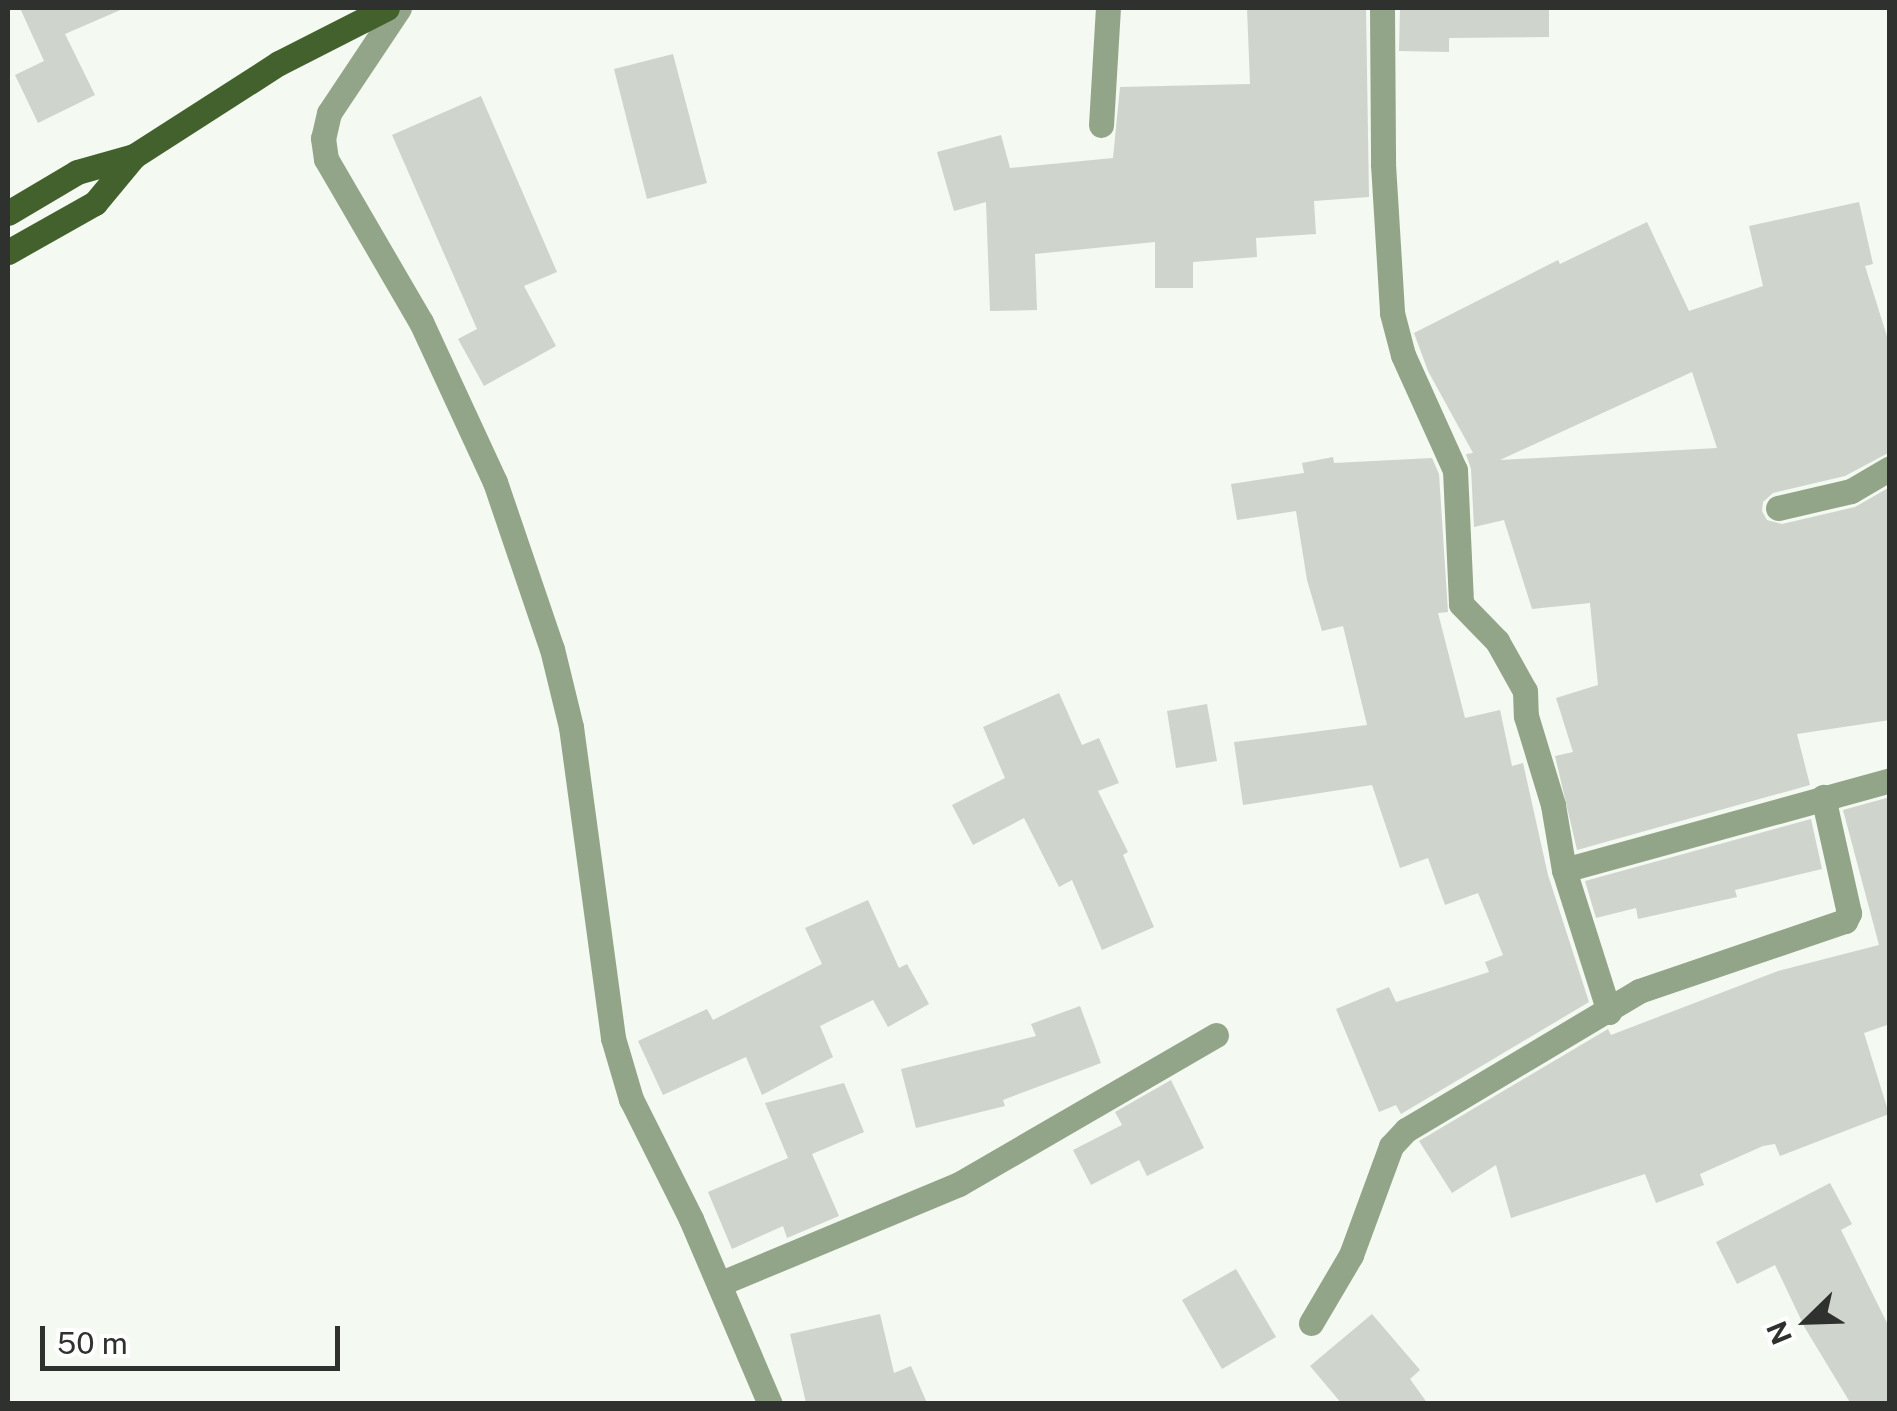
<!DOCTYPE html>
<style>
body{margin:0}
#map{position:relative;width:1897px;height:1411px;overflow:hidden;background:#f4f9f2;font-family:"Public Sans",sans-serif}
div>[style]{position:absolute}
.building>*{inset:0;background:#cfd4cd}
.street>*{height:25px;margin:-12.5px;padding:0 12.5px;transform-origin:12.5px;border-radius:12.5px;background:#93a588}
.primary>*{height:25px;margin:-12.5px;padding:0 12.5px;transform-origin:12.5px;border-radius:12.5px;background:#43612c}
span{translate:-50% -50%;white-space:nowrap;text-align:center;line-height:1.15;-webkit-text-stroke:10px #fff;paint-order:stroke}
.frame{position:absolute;inset:0;border:10px solid #2f312e;pointer-events:none}
.north{position:absolute;left:1757px;top:1271px;width:100px;height:100px;-webkit-text-stroke:8px #fff;paint-order:stroke;rotate:247deg;font-size:28px;font-weight:700;line-height:40px;text-align:center;color:#2f312e}
.north::after{content:'';display:block;margin:auto;width:35px;height:45px;background:#2f312e;clip-path:polygon(50% 0,100% 100%,50% 72%,0 100%)}
.scale{position:absolute;left:40px;top:1326px;width:300px;height:45px;box-sizing:border-box;border:5px solid #2f312e;border-top:0;padding-left:12px;font-size:30px;line-height:35px;white-space:nowrap;color:#2f312e;-webkit-text-stroke:8px #fff;paint-order:stroke}
</style>
<div id="map">
<div class="building">
<div style="clip-path:polygon(20px 8px,125px 8px,65px 34px,95px 95px,38px 123px,15px 75px,44px 61px)"></div>
<div style="clip-path:polygon(1247px 8px,1366px 9px,1369px 197px,1314px 201px,1316px 234px,1256px 238px,1257px 257px,1193px 262px,1193px 288px,1155px 288px,1155px 242px,1035px 254px,1037px 310px,990px 311px,986px 202px,954px 211px,937px 152px,1001px 135px,1010px 168px,1113px 158px,1120px 87px,1250px 84px)"></div>
<div style="clip-path:polygon(1549px 8px,1549px 37px,1449px 38px,1449px 52px,1399px 51px,1400px 8px)"></div>
<div style="clip-path:polygon(673px 54px,707px 183px,647px 199px,614px 69px)"></div>
<div style="clip-path:polygon(481px 96px,557px 272px,524px 286px,556px 346px,484px 386px,458px 339px,477px 329px,392px 135px)"></div>
<div style="clip-path:polygon(evenodd,1859px 202px,1873px 264px,1865px 266px,1890px 346px,1890px 452px,1845px 476px,1773px 493px,1763px 502px,1762px 511px,1767px 520px,1782px 524px,1855px 507px,1890px 487px,1890px 720px,1797px 734px,1810px 785px,1577px 850px,1555px 756px,1573px 752px,1556px 698px,1598px 685px,1590px 603px,1532px 609px,1504px 520px,1474px 527px,1471px 469px,1466px 454px,1473px 453px,1428px 371px,1414px 333px,1558px 260px,1560px 264px,1647px 222px,1689px 311px,1763px 286px,1749px 226px,1859px 202px,1692px 372px,1717px 448px,1500px 460px,1692px 372px)"></div>
<div style="clip-path:polygon(1333px 457px,1334px 463px,1432px 458px,1439px 474px,1448px 612px,1438px 613px,1465px 718px,1500px 710px,1512px 766px,1523px 763px,1548px 875px,1589px 1002px,1401px 1114px,1396px 1105px,1379px 1112px,1336px 1009px,1389px 987px,1396px 1002px,1489px 972px,1485px 962px,1503px 955px,1478px 893px,1445px 905px,1428px 858px,1400px 868px,1372px 785px,1243px 805px,1234px 742px,1367px 725px,1343px 626px,1322px 631px,1307px 580px,1296px 511px,1237px 520px,1231px 484px,1304px 473px,1302px 463px)"></div>
<div style="clip-path:polygon(1059px 693px,1082px 745px,1099px 738px,1119px 783px,1098px 791px,1128px 852px,1123px 855px,1154px 927px,1102px 950px,1072px 880px,1059px 887px,1024px 818px,973px 845px,952px 805px,1005px 778px,983px 727px)"></div>
<div style="clip-path:polygon(1207px 704px,1217px 761px,1176px 768px,1167px 711px)"></div>
<div style="clip-path:polygon(1890px 797px,1890px 1024px,1864px 1033px,1889px 1114px,1780px 1156px,1775px 1144px,1763px 1146px,1700px 1174px,1704px 1185px,1656px 1203px,1645px 1174px,1511px 1218px,1496px 1165px,1452px 1193px,1419px 1141px,1608px 1029px,1611px 1035px,1778px 971px,1879px 945px,1843px 810px)"></div>
<div style="clip-path:polygon(1811px 819px,1822px 869px,1735px 890px,1737px 897px,1638px 919px,1636px 908px,1596px 918px,1585px 881px)"></div>
<div style="clip-path:polygon(868px 900px,899px 968px,907px 964px,929px 1004px,888px 1027px,873px 1000px,820px 1026px,833px 1057px,762px 1095px,746px 1057px,663px 1095px,638px 1041px,707px 1009px,713px 1020px,822px 964px,805px 928px)"></div>
<div style="clip-path:polygon(1080px 1006px,1101px 1063px,1003px 1100px,1005px 1106px,916px 1128px,901px 1069px,1036px 1036px,1031px 1024px)"></div>
<div style="clip-path:polygon(1171px 1080px,1204px 1148px,1147px 1176px,1139px 1160px,1091px 1185px,1073px 1150px,1122px 1125px,1115px 1112px)"></div>
<div style="clip-path:polygon(844px 1083px,864px 1132px,812px 1154px,839px 1216px,787px 1238px,783px 1226px,732px 1249px,708px 1192px,788px 1158px,765px 1103px)"></div>
<div style="clip-path:polygon(1830px 1183px,1852px 1224px,1841px 1230px,1890px 1329px,1890px 1404px,1851px 1404px,1805px 1328px,1775px 1265px,1737px 1284px,1716px 1242px)"></div>
<div style="clip-path:polygon(1236px 1269px,1276px 1337px,1222px 1369px,1182px 1300px)"></div>
<div style="clip-path:polygon(880px 1314px,894px 1373px,911px 1366px,927px 1403px,806px 1403px,790px 1334px)"></div>
<div style="clip-path:polygon(1372px 1314px,1420px 1370px,1410px 1379px,1428px 1404px,1342px 1404px,1310px 1366px)"></div>
</div>
<div class="street">
<div style="left:399px;top:8px;width:126px;rotate:123.7deg"></div>
<div style="left:329px;top:113px;width:26px;rotate:103deg"></div>
<div style="left:323px;top:138px;width:21px;rotate:82deg"></div>
<div style="left:326px;top:159px;width:189px;rotate:59.8deg"></div>
<div style="left:421px;top:322px;width:176px;rotate:65.2deg"></div>
<div style="left:495px;top:482px;width:176px;rotate:71.2deg"></div>
<div style="left:552px;top:649px;width:80px;rotate:76.3deg"></div>
<div style="left:571px;top:727px;width:314px;rotate:82.3deg"></div>
<div style="left:613px;top:1038px;width:64px;rotate:73.6deg"></div>
<div style="left:631px;top:1099px;width:134px;rotate:63.4deg"></div>
<div style="left:691px;top:1219px;width:201px;rotate:66.9deg"></div>
<div style="left:1382px;top:8px;width:156px;rotate:89.6deg"></div>
<div style="left:1383px;top:164px;width:149px;rotate:86.5deg"></div>
<div style="left:1392px;top:313px;width:43px;rotate:75.3deg"></div>
<div style="left:1403px;top:355px;width:126px;rotate:65.7deg"></div>
<div style="left:1455px;top:470px;width:134px;rotate:87.4deg"></div>
<div style="left:1461px;top:604px;width:52px;rotate:45.8deg"></div>
<div style="left:1497px;top:641px;width:57px;rotate:60.8deg"></div>
<div style="left:1525px;top:691px;width:25px;rotate:88deg"></div>
<div style="left:1526px;top:716px;width:93px;rotate:73.1deg"></div>
<div style="left:1553px;top:805px;width:66px;rotate:80.4deg"></div>
<div style="left:1564px;top:870px;width:338px;rotate:-15.4deg"></div>
<div style="left:1101px;top:125px;width:117px;rotate:-86.6deg"></div>
<div style="left:1778px;top:508px;width:75px;rotate:-13.1deg"></div>
<div style="left:1851px;top:491px;width:45px;rotate:-30.5deg"></div>
<div style="left:1564px;top:870px;width:149px;rotate:72.4deg"></div>
<div style="left:719px;top:1284px;width:260px;rotate:-22.6deg"></div>
<div style="left:959px;top:1184px;width:297px;rotate:-30.1deg"></div>
<div style="left:1311px;top:1323px;width:79px;rotate:-59.5deg"></div>
<div style="left:1351px;top:1255px;width:116px;rotate:-69.8deg"></div>
<div style="left:1391px;top:1146px;width:22px;rotate:-47deg"></div>
<div style="left:1406px;top:1130px;width:271px;rotate:-30.8deg"></div>
<div style="left:1639px;top:991px;width:218px;rotate:-18.8deg"></div>
<div style="left:1845px;top:921px;width:9px;rotate:-63deg"></div>
<div style="left:1849px;top:913px;width:119px;rotate:-102.6deg"></div>
</div>
<div class="primary">
<div style="left:8px;top:213px;width:80px;rotate:-30.7deg"></div>
<div style="left:77px;top:172px;width:59px;rotate:-15.7deg"></div>
<div style="left:134px;top:156px;width:172px;rotate:-32.7deg"></div>
<div style="left:279px;top:63px;width:121px;rotate:-27deg"></div>
<div style="left:8px;top:252px;width:100px;rotate:-29.4deg"></div>
<div style="left:95px;top:203px;width:61px;rotate:-50.3deg"></div>
</div>
<div class="frame"></div>
<div class="north">N</div>
<div class="scale">50 m</div>
</div>
